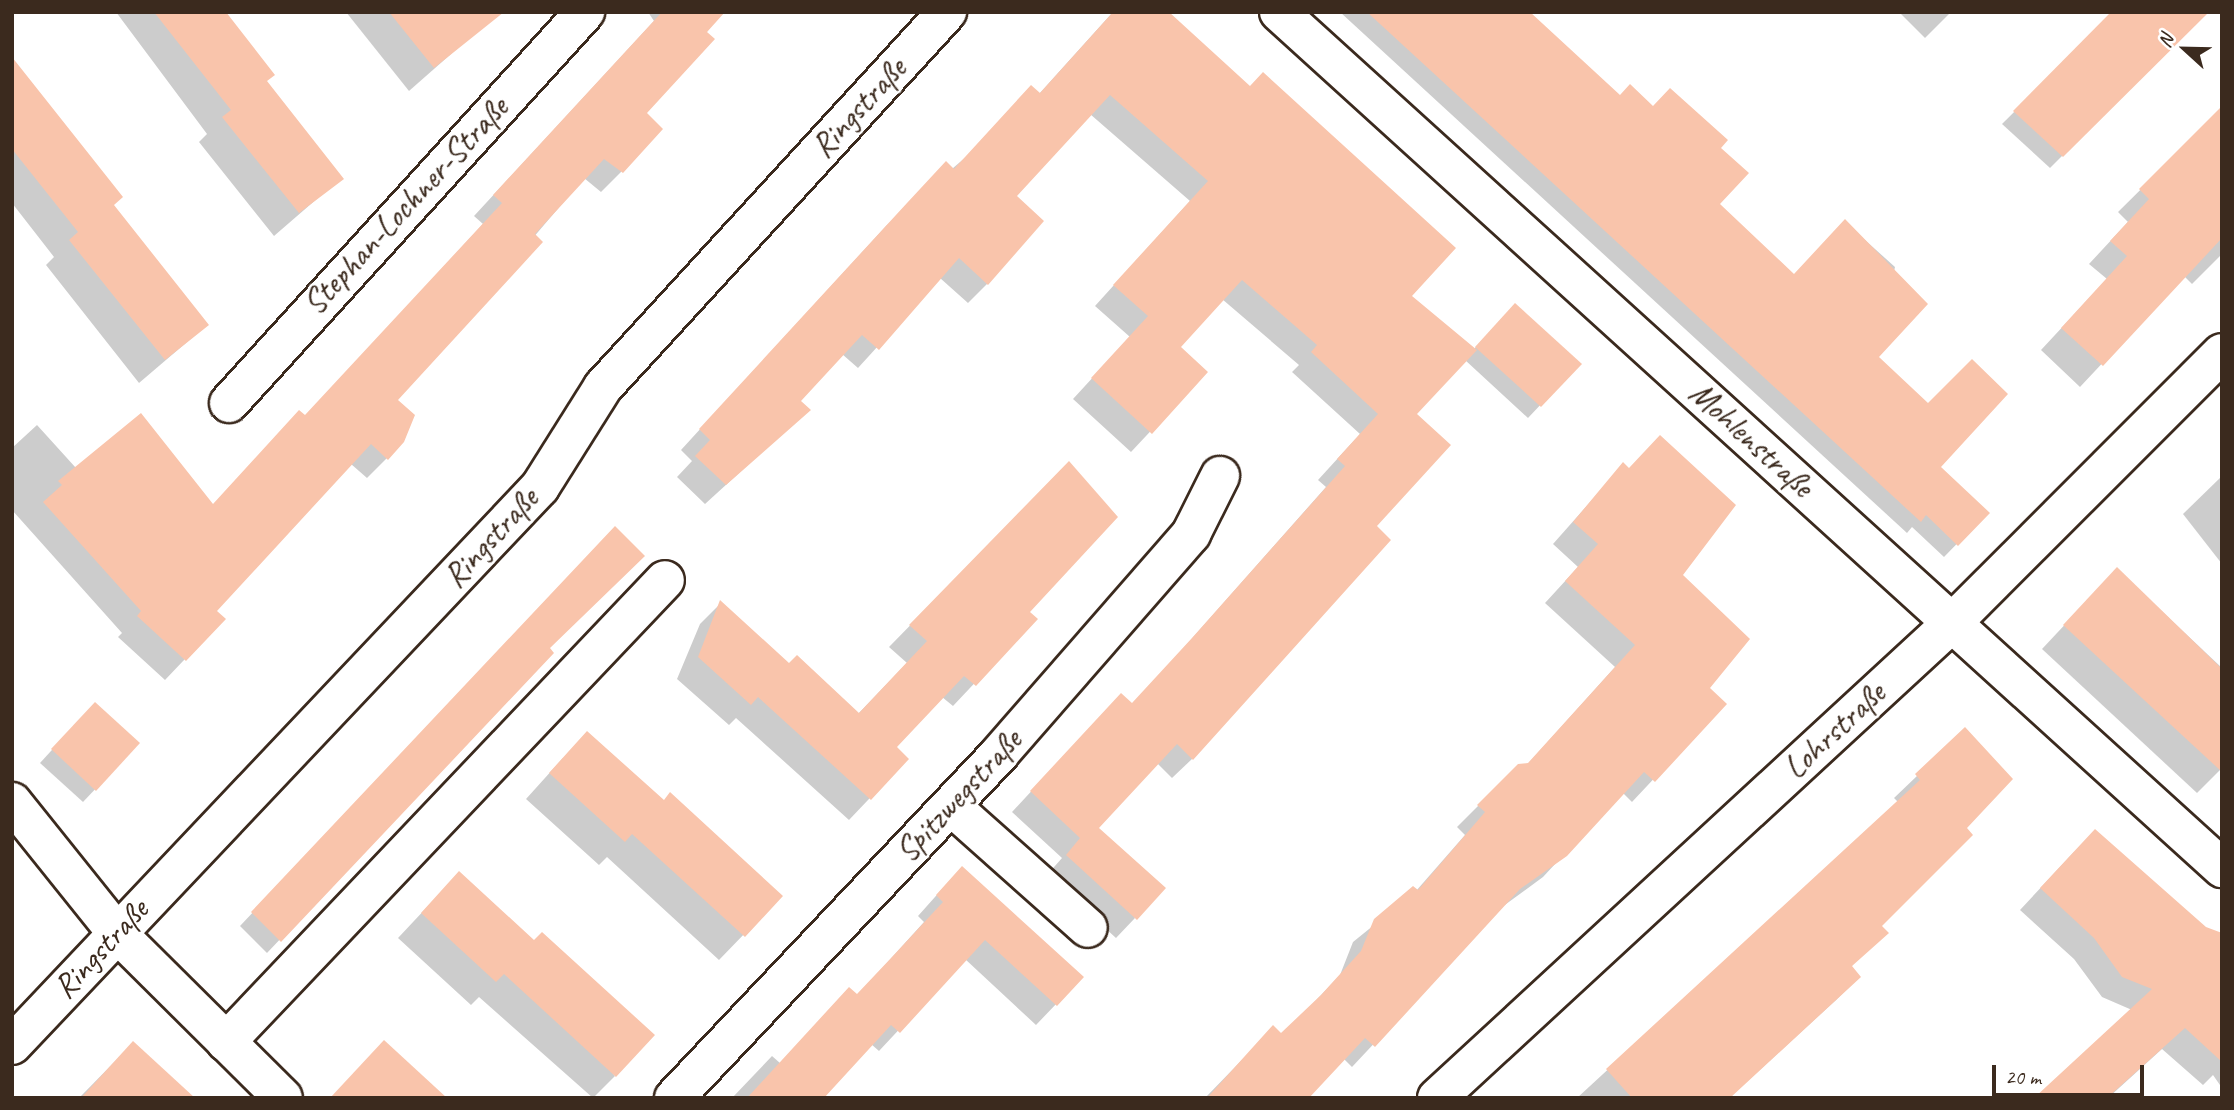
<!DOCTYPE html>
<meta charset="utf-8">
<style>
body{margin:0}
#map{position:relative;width:2234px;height:1110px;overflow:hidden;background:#fff;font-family:Caveat,sans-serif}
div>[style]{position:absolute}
.shadow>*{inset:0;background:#0003}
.building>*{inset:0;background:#f9c4ab}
.roads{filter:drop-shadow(2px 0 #3b2a1e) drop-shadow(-2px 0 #3b2a1e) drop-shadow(0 2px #3b2a1e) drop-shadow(0 -2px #3b2a1e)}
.minor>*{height:38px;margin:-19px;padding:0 19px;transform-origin:19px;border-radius:19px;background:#fff}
span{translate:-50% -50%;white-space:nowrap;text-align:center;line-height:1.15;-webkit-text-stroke:5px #fff;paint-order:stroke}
.street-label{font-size:33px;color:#3b2a1e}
.frame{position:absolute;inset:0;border:14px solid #3b2a1e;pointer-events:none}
.north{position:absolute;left:2150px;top:14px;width:70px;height:70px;-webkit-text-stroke:5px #fff;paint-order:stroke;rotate:292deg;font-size:19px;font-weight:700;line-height:28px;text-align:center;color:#3b2a1e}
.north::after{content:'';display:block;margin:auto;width:24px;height:32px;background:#3b2a1e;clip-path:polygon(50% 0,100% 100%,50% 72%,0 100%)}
.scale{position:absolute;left:1992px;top:1065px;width:152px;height:32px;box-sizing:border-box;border:4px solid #3b2a1e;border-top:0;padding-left:9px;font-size:21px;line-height:24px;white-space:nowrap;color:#3b2a1e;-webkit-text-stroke:5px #fff;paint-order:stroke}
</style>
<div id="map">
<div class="shadow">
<div style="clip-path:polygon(116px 12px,224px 12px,265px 82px,341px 178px,274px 236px,199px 142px,207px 134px)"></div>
<div style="clip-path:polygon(346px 12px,460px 12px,476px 32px,409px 91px)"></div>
<div style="clip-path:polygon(648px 12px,722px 12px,645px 113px,621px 172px,601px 192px,584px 178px,395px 400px,387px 458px,367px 478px,351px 464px,215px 611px,223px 619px,165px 680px,118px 637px,122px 633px,12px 510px,12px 448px,37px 425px,76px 468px,212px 506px,305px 417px,483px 224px,474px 216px,654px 21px)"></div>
<div style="clip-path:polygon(1113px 12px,1409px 296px,1474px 349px,1503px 317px,1579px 364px,1528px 418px,1465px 360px,1415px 415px,1374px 527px,1192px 759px,1172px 778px,1157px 763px,1096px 828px,1135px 918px,1116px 938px,1047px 875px,1062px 858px,1012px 812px,1102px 715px,1132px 705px,1173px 660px,1326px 487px,1318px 480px,1360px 434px,1292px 372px,1299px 365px,1222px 299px,1179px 347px,1206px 372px,1131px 452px,1073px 399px,1130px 337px,1095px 306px,1190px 201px,1090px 114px,1015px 196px,987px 284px,968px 303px,940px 278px,858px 368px,842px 354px,799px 401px,808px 410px,705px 504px,677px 477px,692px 461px,681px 450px,887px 225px,1039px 94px)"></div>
<div style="clip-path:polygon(1340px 12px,1527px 12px,1619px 97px,1653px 108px,1719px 148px,1717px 204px,1794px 276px,1845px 222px,1895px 267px,1876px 357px,1928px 406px,1939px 467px,1987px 513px,1944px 557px,1912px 527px,1907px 533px)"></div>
<div style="clip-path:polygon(1899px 12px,1951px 12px,1925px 38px)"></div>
<div style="clip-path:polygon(2115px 12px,2192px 26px,2050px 168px,2002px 124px)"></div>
<div style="clip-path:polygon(12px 92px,207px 325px,139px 383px,46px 265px,54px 257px,12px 203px)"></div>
<div style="clip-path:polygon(2222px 109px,2222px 254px,2192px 284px,2184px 276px,2080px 387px,2041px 350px,2107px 279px,2089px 264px,2128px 222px,2118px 212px)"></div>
<div style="clip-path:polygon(1069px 463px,1027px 612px,1035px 619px,953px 706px,942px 697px,894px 747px,907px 759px,849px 820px,736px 718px,729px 725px,677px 679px,700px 624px,721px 603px,789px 666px,858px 714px,907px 663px,889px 647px)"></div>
<div style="clip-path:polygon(1623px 465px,1681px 575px,1707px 688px,1724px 704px,1632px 802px,1622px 792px,1543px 877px,1502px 907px,1352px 1067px,1343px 1058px,1303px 1098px,1205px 1098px,1273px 1028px,1281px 1035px,1306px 1011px,1340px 975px,1353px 942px,1416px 891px,1465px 835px,1457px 827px,1519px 765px,1527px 765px,1615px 667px,1545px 603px,1578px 567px,1553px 544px)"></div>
<div style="clip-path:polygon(2222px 476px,2222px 564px,2183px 514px)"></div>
<div style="clip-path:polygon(603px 541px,548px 648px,552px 653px,267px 953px,240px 926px)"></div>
<div style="clip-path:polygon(2117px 569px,2222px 668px,2222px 768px,2197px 793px,2042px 649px)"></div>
<div style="clip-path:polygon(83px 716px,138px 744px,83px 802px,40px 763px)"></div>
<div style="clip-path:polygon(1965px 730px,1880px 926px,1851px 967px,1859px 977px,1836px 1000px,1729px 1098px,1577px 1098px,1898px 802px,1894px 798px)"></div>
<div style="clip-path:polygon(563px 758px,663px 802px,781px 896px,719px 960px,607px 857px,599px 865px,526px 799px)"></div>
<div style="clip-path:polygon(2074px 852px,2222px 947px,2222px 1088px,2213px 1075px,2203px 1085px,2162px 1049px,2108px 1098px,2037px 1098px,2132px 1010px,2102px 997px,2074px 959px,2020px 910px)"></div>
<div style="clip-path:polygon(459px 873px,615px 1076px,593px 1098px,479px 997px,471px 1005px,398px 938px)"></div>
<div style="clip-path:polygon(943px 888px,1082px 977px,1036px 1025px,965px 959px,879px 1051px,871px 1044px,822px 1098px,732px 1098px,772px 1056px,780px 1063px,857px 996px,924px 922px,918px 916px)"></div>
<div style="clip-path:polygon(133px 1043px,156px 1098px,79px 1098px)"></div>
</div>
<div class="building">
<div style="clip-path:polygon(154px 12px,226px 12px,275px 75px,267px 81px,344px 179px,299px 213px,222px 117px,231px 110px)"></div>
<div style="clip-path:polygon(389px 12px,504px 12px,434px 68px)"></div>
<div style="clip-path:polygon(662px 12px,725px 12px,707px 32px,715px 39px,647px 113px,663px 129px,623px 173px,604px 159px,535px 234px,543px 242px,398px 400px,415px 415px,404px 442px,388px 460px,371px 444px,217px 611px,226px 619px,186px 661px,137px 616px,141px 611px,43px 502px,62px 485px,58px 481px,141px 413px,213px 504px,299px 410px,305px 415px,502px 203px,493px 195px)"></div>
<div style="clip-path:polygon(1113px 12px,1169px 12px,1250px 86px,1263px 72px,1456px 248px,1412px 296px,1477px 350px,1417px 414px,1451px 445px,1377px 526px,1391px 540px,1193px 760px,1177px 744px,1099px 828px,1166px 888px,1137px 920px,1066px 855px,1080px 838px,1030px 791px,1121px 693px,1132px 703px,1192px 638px,1345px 466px,1337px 459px,1378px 414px,1311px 352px,1317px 345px,1242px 280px,1181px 347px,1208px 372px,1152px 434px,1091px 378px,1148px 316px,1113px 285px,1208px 181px,1110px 95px,1017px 196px,1044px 221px,988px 285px,959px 258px,879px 350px,862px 335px,801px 401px,811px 410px,726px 485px,695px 456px,710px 440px,699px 429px,907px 203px,946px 161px,954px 169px,1031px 85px,1040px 93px)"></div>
<div style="clip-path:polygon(1367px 12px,1530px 12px,1620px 95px,1630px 84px,1653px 106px,1670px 88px,1728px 140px,1721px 148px,1749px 173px,1720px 204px,1794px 274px,1845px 219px,1928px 304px,1879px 357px,1928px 403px,1972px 359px,2008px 394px,1941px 467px,1990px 513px,1958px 546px,1926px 515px,1921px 522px)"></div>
<div style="clip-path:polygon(2111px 12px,2209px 12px,2063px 157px,2013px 111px)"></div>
<div style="clip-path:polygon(12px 57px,123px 197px,114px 205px,209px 325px,165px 360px,69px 240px,78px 232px,12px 149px)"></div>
<div style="clip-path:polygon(2222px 106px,2222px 238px,2103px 366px,2061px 328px,2127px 256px,2110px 241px,2149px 199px,2139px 189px)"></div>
<div style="clip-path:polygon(1515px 303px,1582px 364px,1541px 407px,1475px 347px)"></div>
<div style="clip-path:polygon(1660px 435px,1736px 505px,1683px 575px,1750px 639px,1710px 688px,1727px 704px,1655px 782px,1644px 772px,1567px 856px,1520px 889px,1375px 1047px,1365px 1038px,1309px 1098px,1207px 1098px,1273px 1025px,1281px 1033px,1321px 995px,1361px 951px,1374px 919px,1413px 886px,1418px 890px,1485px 812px,1477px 805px,1518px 764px,1528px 763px,1635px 645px,1565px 581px,1598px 544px,1573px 522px,1623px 462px,1629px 468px)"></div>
<div style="clip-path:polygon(1069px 461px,1118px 517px,1030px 612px,1038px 619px,976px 686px,964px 676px,897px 747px,909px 759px,871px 800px,758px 697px,751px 705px,698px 657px,720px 600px,789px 663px,797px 655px,859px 713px,927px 641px,909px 625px)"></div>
<div style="clip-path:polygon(615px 526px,645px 556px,550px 648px,554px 653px,281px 942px,251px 912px)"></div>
<div style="clip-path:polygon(2117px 567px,2222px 669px,2222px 772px,2063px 625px)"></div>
<div style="clip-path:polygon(95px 702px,140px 743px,96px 791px,51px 749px)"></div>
<div style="clip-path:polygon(1965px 727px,2013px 779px,1967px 828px,1973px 835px,1882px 926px,1889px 933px,1852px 966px,1861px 977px,1730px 1098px,1632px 1098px,1606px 1069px,1920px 780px,1915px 774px)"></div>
<div style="clip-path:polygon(587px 731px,664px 800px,670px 792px,783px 896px,745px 937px,632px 834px,625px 842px,549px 773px)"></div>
<div style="clip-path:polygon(2095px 829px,2206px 927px,2222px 933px,2222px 1062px,2185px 1028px,2107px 1098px,2034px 1098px,2152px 989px,2122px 977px,2094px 938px,2040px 888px)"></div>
<div style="clip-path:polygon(962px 866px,1084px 977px,1057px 1006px,985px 940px,900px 1033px,891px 1025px,824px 1098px,747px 1098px,849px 987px,857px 994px,892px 957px,943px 902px,936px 895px)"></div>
<div style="clip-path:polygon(459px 871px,534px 940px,542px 932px,655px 1035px,616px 1077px,504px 974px,496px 982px,421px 913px)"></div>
<div style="clip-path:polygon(384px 1040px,447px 1098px,330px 1098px)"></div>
<div style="clip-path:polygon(133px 1041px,195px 1098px,81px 1098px)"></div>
</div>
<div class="roads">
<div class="minor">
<div style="left:1279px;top:12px;width:1274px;rotate:42.23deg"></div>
<div style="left:229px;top:403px;width:529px;rotate:-47.68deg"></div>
<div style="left:12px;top:802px;width:166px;rotate:51.3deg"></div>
<div style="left:116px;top:932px;width:235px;rotate:44.8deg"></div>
<div style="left:951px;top:806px;width:183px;rotate:41.7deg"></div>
<div style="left:226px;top:1042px;width:637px;rotate:-46.46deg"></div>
<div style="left:12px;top:1045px;width:768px;rotate:-46.58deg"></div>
<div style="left:540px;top:487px;width:118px;rotate:-57.8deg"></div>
<div style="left:603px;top:387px;width:509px;rotate:-47.47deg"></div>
<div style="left:674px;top:1098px;width:475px;rotate:-46.6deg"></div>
<div style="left:1000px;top:753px;width:291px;rotate:-48.9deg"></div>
<div style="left:1191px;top:534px;width:65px;rotate:-63.4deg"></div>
<div style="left:1437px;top:1098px;width:702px;rotate:-42.69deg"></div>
<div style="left:1953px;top:622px;width:380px;rotate:-45deg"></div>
</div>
</div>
<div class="street-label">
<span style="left:859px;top:108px;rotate:-47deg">Ringstraße</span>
<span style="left:406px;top:206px;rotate:-47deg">Stephan-Lochner-Straße</span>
<span style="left:1751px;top:440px;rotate:42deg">Mohlenstraße</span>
<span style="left:491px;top:538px;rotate:-47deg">Ringstraße</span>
<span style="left:1835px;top:731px;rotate:-43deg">Lohrstraße</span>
<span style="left:959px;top:796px;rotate:-47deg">Spitzwegstraße</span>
<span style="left:101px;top:949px;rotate:-47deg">Ringstraße</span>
</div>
<div class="frame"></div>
<div class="north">N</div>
<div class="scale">20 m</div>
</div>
